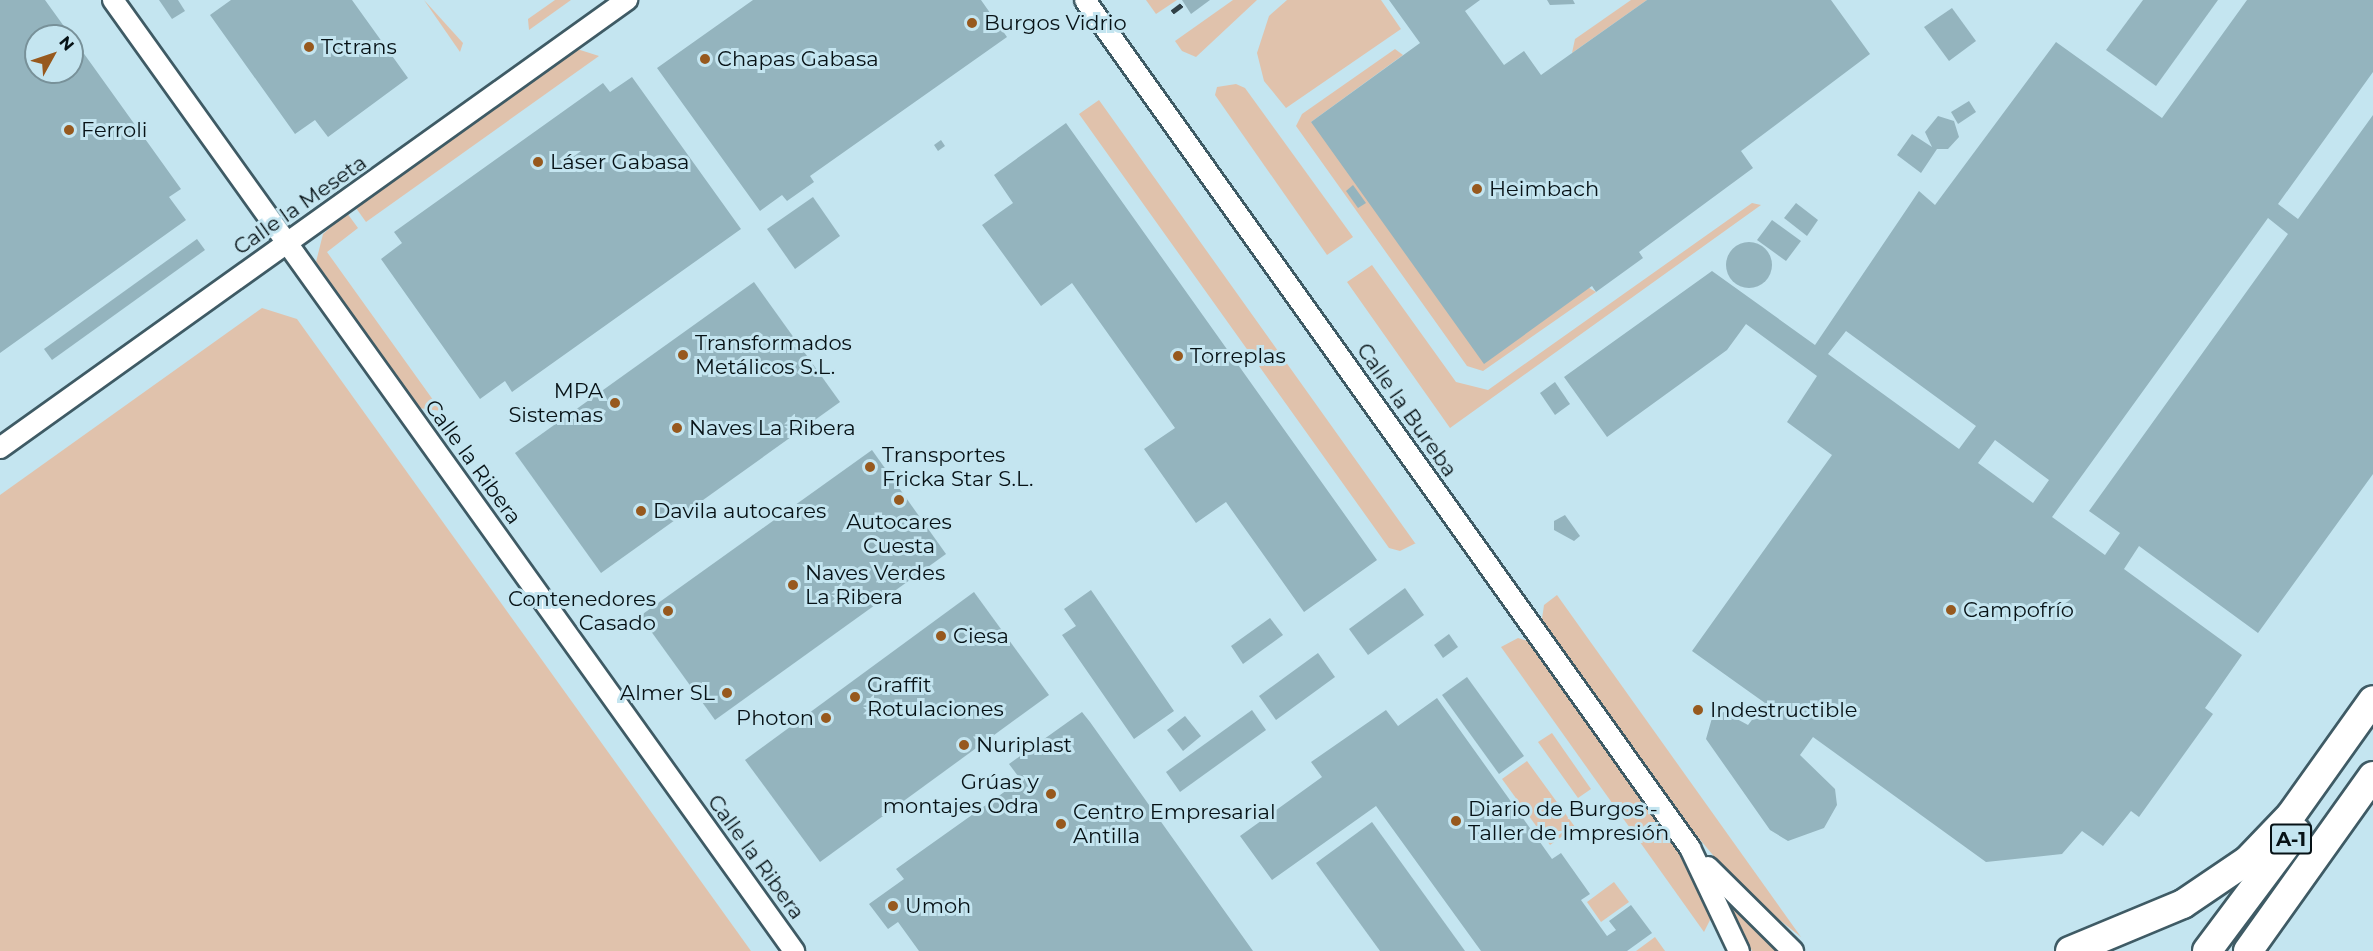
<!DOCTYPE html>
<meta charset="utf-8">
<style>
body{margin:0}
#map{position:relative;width:2373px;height:951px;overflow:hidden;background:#c4e5f0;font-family:Montserrat,sans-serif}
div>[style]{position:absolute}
.green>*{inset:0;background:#e0c2ac}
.building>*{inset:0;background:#94b4be}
.round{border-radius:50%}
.roads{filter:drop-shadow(2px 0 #3f5b65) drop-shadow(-2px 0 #3f5b65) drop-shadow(0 2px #3f5b65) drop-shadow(0 -2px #3f5b65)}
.minor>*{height:20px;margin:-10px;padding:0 10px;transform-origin:10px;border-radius:10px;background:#fff}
.highway>*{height:28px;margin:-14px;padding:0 14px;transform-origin:14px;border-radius:14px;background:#fff}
.rail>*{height:4.5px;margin-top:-2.25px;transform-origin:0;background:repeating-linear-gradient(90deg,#314147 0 12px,transparent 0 18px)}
.dots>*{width:16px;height:16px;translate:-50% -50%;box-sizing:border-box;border:3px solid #c4e5f0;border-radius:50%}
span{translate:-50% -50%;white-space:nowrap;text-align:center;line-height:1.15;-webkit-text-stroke:6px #c4e5f0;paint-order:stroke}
.shield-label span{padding:2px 4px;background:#c4e5f0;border:2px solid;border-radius:4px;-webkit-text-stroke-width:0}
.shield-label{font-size:20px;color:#071216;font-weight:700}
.poi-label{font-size:21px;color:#071216}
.left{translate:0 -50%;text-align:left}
.right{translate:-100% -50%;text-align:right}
.street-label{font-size:21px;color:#071216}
.north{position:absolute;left:24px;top:24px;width:60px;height:60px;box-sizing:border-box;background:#c4e5f0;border:2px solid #789199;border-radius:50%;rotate:50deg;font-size:16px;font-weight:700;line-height:24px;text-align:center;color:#071216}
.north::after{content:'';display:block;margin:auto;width:21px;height:27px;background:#97591e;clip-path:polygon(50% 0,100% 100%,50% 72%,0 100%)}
</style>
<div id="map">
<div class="green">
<div style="clip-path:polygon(424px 0,463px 43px,460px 52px)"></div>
<div style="clip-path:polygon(555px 0,571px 0,529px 30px,528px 19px)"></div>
<div style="clip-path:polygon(1146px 0,1177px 0,1156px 14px)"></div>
<div style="clip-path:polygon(1233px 0,1257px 0,1196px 57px,1182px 51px,1175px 41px)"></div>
<div style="clip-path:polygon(1287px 0,1381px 0,1401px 29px,1286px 108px,1264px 81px,1257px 53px,1269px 16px)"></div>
<div style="clip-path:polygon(1631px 0,1647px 0,1572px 53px,1575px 39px)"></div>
<div style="clip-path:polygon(577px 49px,599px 56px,366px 222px,356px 208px)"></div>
<div style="clip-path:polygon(1395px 49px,1403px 55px,1311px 122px,1596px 292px,1483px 371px,1467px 366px,1296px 126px,1302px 114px)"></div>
<div style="clip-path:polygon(1236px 84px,1245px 88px,1353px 237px,1327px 255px,1215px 95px,1217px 87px)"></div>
<div style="clip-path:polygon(1099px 100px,1415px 543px,1416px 543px,1400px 551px,1389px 548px,1079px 114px)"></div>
<div style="clip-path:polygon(1752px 203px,1761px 205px,1450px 428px,1347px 282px,1372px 265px,1456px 382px,1488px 390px)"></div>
<div style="clip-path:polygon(347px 213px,358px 228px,327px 252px,441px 411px,419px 408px,316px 262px,323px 234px)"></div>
<div style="clip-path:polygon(262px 308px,297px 319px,751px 951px,0 951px,0 495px)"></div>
<div style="clip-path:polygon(1557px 595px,1801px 937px,1742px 890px,1682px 818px,1542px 619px,1544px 605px)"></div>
<div style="clip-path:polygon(1518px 638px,1531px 642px,1684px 853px,1713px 914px,1704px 932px,1501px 647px)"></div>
<div style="clip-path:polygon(1552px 733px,1591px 789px,1578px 798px,1538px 742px)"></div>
<div style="clip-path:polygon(1527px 761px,1575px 827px,1550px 845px,1502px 779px)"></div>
<div style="clip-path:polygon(1614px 882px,1629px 902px,1601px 922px,1587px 902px)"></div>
<div style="clip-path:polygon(1728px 901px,1779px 951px,1752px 951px)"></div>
<div style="clip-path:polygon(1655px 937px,1665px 951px,1636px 951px)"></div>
</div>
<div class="building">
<div style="clip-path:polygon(0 0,45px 0,71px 36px,36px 36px,36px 72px,72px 72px,72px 37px,181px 189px,169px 197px,186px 220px,0 353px)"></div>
<div style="clip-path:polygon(159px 0,178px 0,185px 11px,172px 19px)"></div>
<div style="clip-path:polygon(231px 0,352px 0,408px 78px,328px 137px,315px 120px,295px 134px,210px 15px)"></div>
<div style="clip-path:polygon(753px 0,981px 0,1007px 37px,810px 176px,814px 182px,787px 201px,782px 195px,760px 211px,657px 68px)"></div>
<div style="clip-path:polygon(1182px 0,1210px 0,1191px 14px)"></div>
<div style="clip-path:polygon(1389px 0,1480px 0,1465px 11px,1504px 65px,1524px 51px,1541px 75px,1647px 0,1831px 0,1870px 54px,1741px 151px,1753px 168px,1639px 252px,1643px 258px,1596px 292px,1592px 286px,1484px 364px,1311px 122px,1420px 43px)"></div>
<div style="clip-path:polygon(1547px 0,1573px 0,1575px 4px,1550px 5px)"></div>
<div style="clip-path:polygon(2143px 0,2218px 0,2156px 86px,2106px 50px)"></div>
<div style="clip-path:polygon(evenodd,2247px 0,2373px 0,2373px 72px,2278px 204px,2298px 219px,2373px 115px,2373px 474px,2258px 633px,2139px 546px,2124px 569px,2242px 655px,2205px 708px,2213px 714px,2139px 817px,2131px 811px,2103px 846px,2082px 831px,2062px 854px,1986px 862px,1813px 737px,1800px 755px,1835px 789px,1837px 805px,1824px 828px,1788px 841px,1770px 830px,1706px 739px,1712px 718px,1724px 712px,1748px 725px,1765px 703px,1692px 651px,1832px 455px,1787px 422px,1817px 376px,1746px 324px,1727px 350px,1607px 437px,1564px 377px,1712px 271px,1815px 345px,1919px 191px,1935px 205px,2056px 42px,2162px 118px,2247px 0,2268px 218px,2288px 234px,2089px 511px,2120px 533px,2105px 555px,2052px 517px,2268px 218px,2247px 0,1846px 331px,1976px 426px,1959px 449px,1828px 354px,1846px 331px,2247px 0,1995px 440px,2049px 480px,2033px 503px,1978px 463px,1995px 440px)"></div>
<div style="clip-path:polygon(1952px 8px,1976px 41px,1949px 61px,1924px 27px)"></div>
<div style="clip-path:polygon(632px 77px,741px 229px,512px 392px,505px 381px,480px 399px,381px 259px,402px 243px,394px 232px,603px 83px,610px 92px)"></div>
<div style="clip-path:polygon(1969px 101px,1976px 112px,1958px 124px,1951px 112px)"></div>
<div style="clip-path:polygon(1938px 116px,1954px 121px,1959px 137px,1948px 149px,1937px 149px,1921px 173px,1897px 155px,1912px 134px,1932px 147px,1925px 132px)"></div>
<div style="clip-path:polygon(1066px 123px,1377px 560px,1304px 612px,1226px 502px,1196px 523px,1144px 449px,1175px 428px,1072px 283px,1041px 306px,982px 225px,1013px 203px,994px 175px)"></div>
<div style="clip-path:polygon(941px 140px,945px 146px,938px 151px,934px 145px)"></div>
<div style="clip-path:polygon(1353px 185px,1366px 203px,1358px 208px,1346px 191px)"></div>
<div style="clip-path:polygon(813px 197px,840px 236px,795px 269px,767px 229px)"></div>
<div style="clip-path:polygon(1796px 203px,1818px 220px,1807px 236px,1784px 218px)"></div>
<div style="clip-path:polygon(1772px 220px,1801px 241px,1786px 261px,1757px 240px)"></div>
<div style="clip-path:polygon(197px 239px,205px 250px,52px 360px,44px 349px)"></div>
<div class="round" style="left:1726px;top:242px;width:46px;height:46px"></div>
<div style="clip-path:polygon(754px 282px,840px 402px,601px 573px,515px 453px)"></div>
<div style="clip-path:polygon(1555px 382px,1570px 404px,1555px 415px,1540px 393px)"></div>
<div style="clip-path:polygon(872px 450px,946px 554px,715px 720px,640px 616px)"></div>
<div style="clip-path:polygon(1565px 515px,1580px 536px,1574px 541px,1554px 530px,1554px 521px)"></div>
<div style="clip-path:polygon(1405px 588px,1424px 615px,1368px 655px,1349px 629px)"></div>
<div style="clip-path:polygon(1091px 590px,1174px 711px,1134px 739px,1062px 635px,1076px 626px,1064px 609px)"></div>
<div style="clip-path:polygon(974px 592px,1049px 695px,820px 862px,745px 760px)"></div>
<div style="clip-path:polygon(1270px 618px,1283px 635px,1243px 664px,1231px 646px)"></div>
<div style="clip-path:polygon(1449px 634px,1458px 647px,1443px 658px,1434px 645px)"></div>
<div style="clip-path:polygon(1318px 653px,1335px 677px,1276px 720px,1259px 696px)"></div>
<div style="clip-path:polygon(1467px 677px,1524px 756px,1499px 774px,1442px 695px)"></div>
<div style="clip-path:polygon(1437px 698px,1552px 859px,1561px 853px,1590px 894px,1581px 900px,1607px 936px,1616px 930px,1609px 921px,1631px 905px,1652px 933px,1627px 951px,1481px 951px,1376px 806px,1272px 880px,1240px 836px,1322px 777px,1311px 762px,1386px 710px,1398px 726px)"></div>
<div style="clip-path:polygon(1252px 710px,1266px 730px,1180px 792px,1166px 772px)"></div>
<div style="clip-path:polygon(1082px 712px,1090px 722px,1253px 951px,919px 951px,898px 922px,888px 929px,869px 904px,904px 879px,896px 869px,1021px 780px,1009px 764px)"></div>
<div style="clip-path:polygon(1185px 716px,1201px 736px,1183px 751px,1167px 730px)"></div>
<div style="clip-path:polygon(1372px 822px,1465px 951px,1380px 951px,1316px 863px)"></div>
</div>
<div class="roads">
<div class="minor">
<div style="left:113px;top:0;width:1170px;rotate:54.39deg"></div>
<div style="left:1085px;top:0;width:1042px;rotate:54.49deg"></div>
<div style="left:1690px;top:848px;width:114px;rotate:64.6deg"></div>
<div style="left:0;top:448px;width:771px;rotate:-35.55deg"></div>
<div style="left:1708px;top:867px;width:120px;rotate:44.7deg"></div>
</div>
<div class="highway">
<div style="left:2070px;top:951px;width:122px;rotate:-22.6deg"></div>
<div style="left:2183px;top:904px;width:78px;rotate:-34.1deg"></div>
<div style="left:2248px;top:860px;width:62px;rotate:-46.3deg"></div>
<div style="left:2291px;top:815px;width:141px;rotate:-54.5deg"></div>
<div style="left:2207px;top:951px;width:149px;rotate:-53.2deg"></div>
<div style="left:2248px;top:951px;width:215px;rotate:-54.5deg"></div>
</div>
</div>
<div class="rail">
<div style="left:1172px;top:12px;width:15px;rotate:-37deg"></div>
</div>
<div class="dots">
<div style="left:972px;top:23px;background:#97591e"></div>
<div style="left:309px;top:47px;background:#97591e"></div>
<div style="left:705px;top:59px;background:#97591e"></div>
<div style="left:69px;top:130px;background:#97591e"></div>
<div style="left:538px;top:162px;background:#97591e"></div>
<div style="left:1477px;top:189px;background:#97591e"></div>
<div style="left:683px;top:355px;background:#97591e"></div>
<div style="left:1178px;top:356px;background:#97591e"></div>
<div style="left:615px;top:403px;background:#97591e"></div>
<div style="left:677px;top:428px;background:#97591e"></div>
<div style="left:870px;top:467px;background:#97591e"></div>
<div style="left:899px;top:500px;background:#97591e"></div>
<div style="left:641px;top:511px;background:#97591e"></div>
<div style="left:793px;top:585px;background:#97591e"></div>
<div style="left:1951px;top:610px;background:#97591e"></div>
<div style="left:668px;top:611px;background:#97591e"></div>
<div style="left:941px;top:636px;background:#97591e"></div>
<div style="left:727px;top:693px;background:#97591e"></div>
<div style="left:855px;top:697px;background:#97591e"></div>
<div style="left:1698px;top:710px;background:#97591e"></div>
<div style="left:826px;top:718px;background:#97591e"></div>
<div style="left:964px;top:745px;background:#97591e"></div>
<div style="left:1051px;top:794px;background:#97591e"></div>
<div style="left:1456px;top:821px;background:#97591e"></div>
<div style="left:1061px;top:824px;background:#97591e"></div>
<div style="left:893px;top:906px;background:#97591e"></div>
</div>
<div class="shield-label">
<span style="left:2291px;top:839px">A-1</span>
</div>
<div class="poi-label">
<span class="left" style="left:984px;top:23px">Burgos Vidrio</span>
<span class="left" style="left:321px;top:47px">Tctrans</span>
<span class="left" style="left:717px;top:59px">Chapas Gabasa</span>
<span class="left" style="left:81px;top:130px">Ferroli</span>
<span class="left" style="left:550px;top:162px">Láser Gabasa</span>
<span class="left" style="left:1489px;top:189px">Heimbach</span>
<span class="left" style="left:695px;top:355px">Transformados<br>Metálicos S.L.</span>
<span class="left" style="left:1190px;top:356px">Torreplas</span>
<span class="right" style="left:603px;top:403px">MPA<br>Sistemas</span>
<span class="left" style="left:689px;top:428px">Naves La Ribera</span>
<span class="left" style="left:882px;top:467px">Transportes<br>Fricka Star S.L.</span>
<span class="left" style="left:653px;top:511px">Davila autocares</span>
<span style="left:899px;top:534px">Autocares<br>Cuesta</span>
<span class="left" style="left:805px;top:585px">Naves Verdes<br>La Ribera</span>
<span class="right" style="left:656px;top:611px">Contenedores<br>Casado</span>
<span class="left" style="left:1963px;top:610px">Campofrío</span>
<span class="left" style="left:953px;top:636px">Ciesa</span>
<span class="left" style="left:867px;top:697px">Graffit<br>Rotulaciones</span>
<span class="right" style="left:715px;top:693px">Almer SL</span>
<span class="left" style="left:1710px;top:710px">Indestructible</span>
<span class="right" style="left:814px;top:718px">Photon</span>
<span class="left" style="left:976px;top:745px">Nuriplast</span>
<span class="right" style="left:1039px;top:794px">Grúas y<br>montajes Odra</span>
<span class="left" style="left:1468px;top:821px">Diario de Burgos -<br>Taller de Impresión</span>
<span class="left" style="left:1073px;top:824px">Centro Empresarial<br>Antilla</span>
<span class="left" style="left:905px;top:906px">Umoh</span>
</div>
<div class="street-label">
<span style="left:300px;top:205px;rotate:-35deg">Calle la Meseta</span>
<span style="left:1407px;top:410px;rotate:55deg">Calle la Bureba</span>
<span style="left:473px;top:462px;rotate:54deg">Calle la Ribera</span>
<span style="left:756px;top:857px;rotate:54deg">Calle la Ribera</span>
</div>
<div class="north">N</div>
</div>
